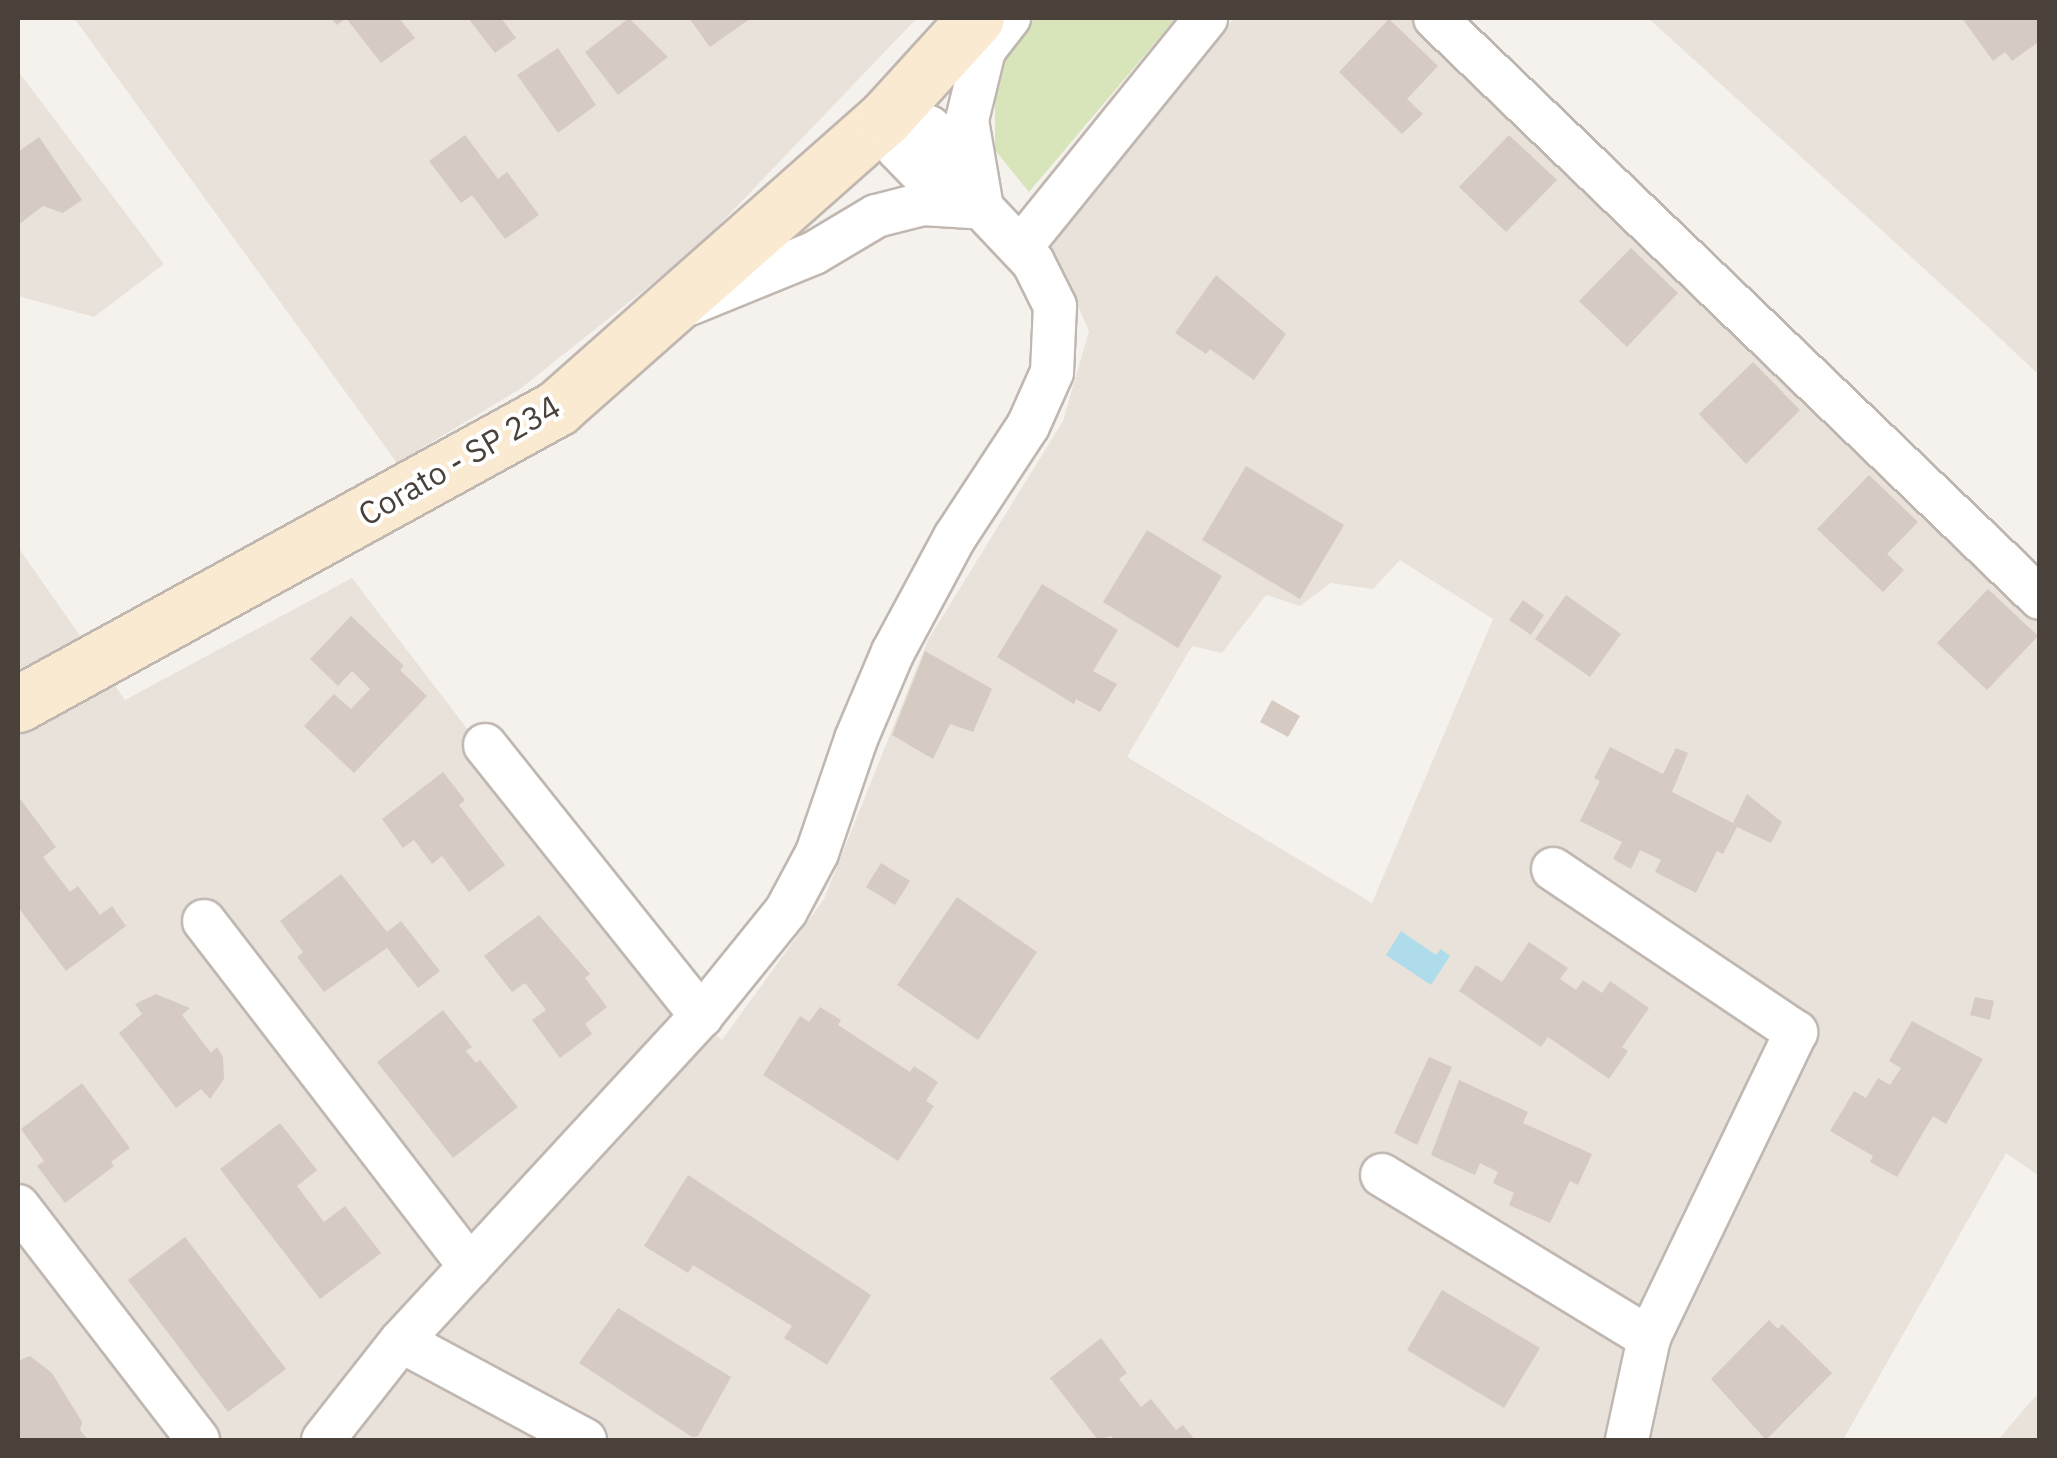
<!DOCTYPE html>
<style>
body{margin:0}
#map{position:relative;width:2057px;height:1458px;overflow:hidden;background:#f5f1ec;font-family:"IBM Plex Sans",sans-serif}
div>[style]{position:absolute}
.residential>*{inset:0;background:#e8e2db}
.green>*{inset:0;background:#d8e4ba}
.water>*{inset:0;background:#afdceb}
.building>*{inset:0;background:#d5cbc3}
.roads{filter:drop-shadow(2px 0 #c0b7b0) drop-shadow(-2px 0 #c0b7b0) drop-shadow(0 2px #c0b7b0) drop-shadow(0 -2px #c0b7b0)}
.minor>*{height:42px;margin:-21px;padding:0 21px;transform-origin:21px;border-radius:21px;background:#fff}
.secondary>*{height:55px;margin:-27.5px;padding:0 27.5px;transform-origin:27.5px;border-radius:27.5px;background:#faead1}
span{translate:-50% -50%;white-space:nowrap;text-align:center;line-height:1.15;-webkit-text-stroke:8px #fff;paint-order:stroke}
.street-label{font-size:32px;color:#49413a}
.frame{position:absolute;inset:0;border:20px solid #49413a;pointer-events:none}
</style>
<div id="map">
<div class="residential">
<div style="clip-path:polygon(74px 18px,917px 18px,697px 248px,520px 389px,397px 463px)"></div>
<div style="clip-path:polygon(evenodd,1234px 18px,1464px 18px,2039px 586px,2039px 1176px,2006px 1153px,1843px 1440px,18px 1440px,18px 547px,125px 700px,352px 578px,674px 1000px,722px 1040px,824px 899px,928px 640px,1063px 421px,1089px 331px,1051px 246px,1234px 18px,1400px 560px,1493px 619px,1372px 903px,1127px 757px,1192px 646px,1222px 653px,1266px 595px,1300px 606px,1331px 583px,1373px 589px,1400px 560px)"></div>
<div style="clip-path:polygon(1648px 18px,2039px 18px,2039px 375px,1986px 325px)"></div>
<div style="clip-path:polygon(18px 71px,164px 264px,94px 317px,18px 296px)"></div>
<div style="clip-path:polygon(2039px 1392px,2039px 1440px,1998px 1440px)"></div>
</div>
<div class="green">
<div style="clip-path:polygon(1035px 18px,1176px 18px,1029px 192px,995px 150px,995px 69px)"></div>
</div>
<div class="water">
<div style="clip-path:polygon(1401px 931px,1436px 955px,1441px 949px,1450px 956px,1431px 985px,1386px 955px)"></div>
</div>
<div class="building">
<div style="clip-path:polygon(331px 18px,399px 18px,415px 38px,381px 63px,346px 18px,337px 25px)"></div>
<div style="clip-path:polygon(468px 18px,501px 18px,516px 38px,495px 53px)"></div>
<div style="clip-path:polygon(629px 18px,668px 57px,618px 95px,585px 52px)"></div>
<div style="clip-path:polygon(689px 18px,751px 18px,710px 47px)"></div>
<div style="clip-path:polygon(1962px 18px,2040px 18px,2040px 41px,2012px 61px,2005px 52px,1993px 61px)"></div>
<div style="clip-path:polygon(1389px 19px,1438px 66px,1407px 99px,1423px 114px,1402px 134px,1339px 72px)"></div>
<div style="clip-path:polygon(558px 48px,596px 105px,558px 133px,517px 75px)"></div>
<div style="clip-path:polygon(465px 135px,498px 179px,507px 172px,539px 215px,505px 239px,472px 195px,461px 203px,429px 161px)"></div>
<div style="clip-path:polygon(1509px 135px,1557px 180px,1506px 232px,1459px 187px)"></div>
<div style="clip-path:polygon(39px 137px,82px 200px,63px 213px,43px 206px,18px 225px,18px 152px)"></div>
<div style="clip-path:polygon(1631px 248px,1678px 293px,1627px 347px,1579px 301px)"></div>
<div style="clip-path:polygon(1216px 275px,1286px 334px,1254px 380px,1210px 349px,1206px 354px,1175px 333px)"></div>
<div style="clip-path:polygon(1753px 362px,1800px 410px,1746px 464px,1699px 414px)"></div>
<div style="clip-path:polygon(1246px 466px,1344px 525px,1300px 599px,1202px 540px)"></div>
<div style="clip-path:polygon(1869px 475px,1918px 522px,1887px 554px,1904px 570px,1883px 592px,1817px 529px)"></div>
<div style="clip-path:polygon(1147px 530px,1222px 576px,1178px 648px,1103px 602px)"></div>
<div style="clip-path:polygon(1042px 584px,1118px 630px,1093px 671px,1117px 684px,1100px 712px,1076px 699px,1074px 704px,997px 657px)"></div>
<div style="clip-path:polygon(1988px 589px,2038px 636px,1987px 690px,1937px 643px)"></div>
<div style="clip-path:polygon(1566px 595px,1621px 634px,1590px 677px,1535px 639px)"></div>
<div style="clip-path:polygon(1523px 600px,1544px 615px,1531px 635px,1509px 620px)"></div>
<div style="clip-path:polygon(351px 616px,404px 666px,400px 670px,427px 696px,354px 773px,304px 726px,334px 694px,351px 709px,370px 689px,352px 671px,338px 686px,310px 659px)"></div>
<div style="clip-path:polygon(925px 651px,992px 689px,973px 732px,950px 724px,933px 759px,892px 735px)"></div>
<div style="clip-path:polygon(1272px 700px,1300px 716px,1288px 737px,1260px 722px)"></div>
<div style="clip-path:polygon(1610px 747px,1663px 774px,1676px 748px,1688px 753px,1672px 792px,1733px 823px,1747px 794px,1782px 822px,1771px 843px,1737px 827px,1723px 854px,1717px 851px,1696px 893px,1655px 872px,1661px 860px,1640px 850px,1631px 869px,1613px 859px,1622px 842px,1580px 821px,1600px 781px,1594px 778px)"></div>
<div style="clip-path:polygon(443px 772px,465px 800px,459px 805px,505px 865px,469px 892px,442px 856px,432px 864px,414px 840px,403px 848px,382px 819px)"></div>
<div style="clip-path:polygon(18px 796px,56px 847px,43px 857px,70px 892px,78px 886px,100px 915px,112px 906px,126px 926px,66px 971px,18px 907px)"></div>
<div style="clip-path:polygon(881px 863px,910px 881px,895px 905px,866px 887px)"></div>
<div style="clip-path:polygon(341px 874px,387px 932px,401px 921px,440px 971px,418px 988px,387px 948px,324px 992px,297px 957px,303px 952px,280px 921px)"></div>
<div style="clip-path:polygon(957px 897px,1037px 952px,978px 1040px,897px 985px)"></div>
<div style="clip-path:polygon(539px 915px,590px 974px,585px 978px,607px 1007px,585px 1024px,592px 1034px,560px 1058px,532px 1020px,546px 1010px,525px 983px,512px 992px,484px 956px)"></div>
<div style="clip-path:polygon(1529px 942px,1568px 968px,1560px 979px,1576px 990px,1583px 980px,1602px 993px,1610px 981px,1649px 1008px,1622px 1047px,1628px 1051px,1609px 1079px,1548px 1037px,1541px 1047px,1459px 991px,1476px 965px,1502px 982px)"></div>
<div style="clip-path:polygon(156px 994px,190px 1008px,182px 1015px,211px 1053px,217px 1047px,223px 1057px,224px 1079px,210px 1099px,201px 1089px,176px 1108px,119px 1033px,142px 1014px,135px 1004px)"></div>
<div style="clip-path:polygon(1975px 997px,1994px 1001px,1990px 1020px,1970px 1015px)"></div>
<div style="clip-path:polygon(820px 1007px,841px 1020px,838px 1025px,910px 1072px,914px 1066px,938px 1082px,926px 1101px,934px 1106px,898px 1161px,763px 1075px,800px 1016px,809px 1022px)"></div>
<div style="clip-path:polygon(443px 1010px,472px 1047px,466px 1051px,476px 1063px,480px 1060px,518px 1107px,453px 1158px,377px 1062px)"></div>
<div style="clip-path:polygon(1912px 1021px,1983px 1059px,1946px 1124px,1933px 1116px,1897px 1177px,1870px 1162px,1873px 1156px,1830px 1131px,1854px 1091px,1866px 1098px,1878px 1078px,1890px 1085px,1901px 1068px,1889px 1061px)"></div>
<div style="clip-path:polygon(1429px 1057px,1452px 1067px,1417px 1145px,1394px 1133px)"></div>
<div style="clip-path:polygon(1459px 1080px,1528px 1112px,1523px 1123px,1592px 1154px,1578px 1185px,1570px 1181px,1550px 1223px,1509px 1205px,1514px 1193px,1493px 1183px,1498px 1172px,1480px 1163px,1475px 1175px,1431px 1155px)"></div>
<div style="clip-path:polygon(82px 1083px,130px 1148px,111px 1162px,114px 1166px,65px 1203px,37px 1166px,44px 1161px,21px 1129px)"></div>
<div style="clip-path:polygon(280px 1123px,317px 1170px,297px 1186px,324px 1222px,345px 1206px,381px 1253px,320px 1299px,220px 1169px)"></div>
<div style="clip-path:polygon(688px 1175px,871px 1295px,827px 1365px,784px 1338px,792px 1326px,693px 1265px,688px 1273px,644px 1246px)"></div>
<div style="clip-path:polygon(185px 1237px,286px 1369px,228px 1412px,128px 1280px)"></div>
<div style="clip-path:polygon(1442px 1290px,1540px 1348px,1504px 1408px,1407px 1350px)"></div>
<div style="clip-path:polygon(618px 1308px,731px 1377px,698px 1436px,692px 1437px,579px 1363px)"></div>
<div style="clip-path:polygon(1769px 1320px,1778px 1329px,1782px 1324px,1832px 1373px,1766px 1440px,1711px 1379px)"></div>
<div style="clip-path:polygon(1101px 1338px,1127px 1373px,1119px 1379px,1141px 1407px,1151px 1399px,1176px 1430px,1183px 1425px,1195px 1440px,1114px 1440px,1111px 1436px,1098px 1440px,1050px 1378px)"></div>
<div style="clip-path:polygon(30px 1356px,52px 1373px,82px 1422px,80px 1430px,88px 1440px,18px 1440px,18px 1361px)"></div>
</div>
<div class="roads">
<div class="minor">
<div style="left:1435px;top:18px;width:838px;rotate:43.79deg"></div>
<div style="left:885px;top:118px;width:45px;rotate:11.6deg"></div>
<div style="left:929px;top:127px;width:41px;rotate:39.1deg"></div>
<div style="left:961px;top:153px;width:28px;rotate:69deg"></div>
<div style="left:982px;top:208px;width:89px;rotate:-99.7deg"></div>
<div style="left:967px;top:120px;width:72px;rotate:-76.3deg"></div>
<div style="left:984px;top:50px;width:41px;rotate:-52deg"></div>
<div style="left:1020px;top:248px;width:296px;rotate:-51deg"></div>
<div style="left:689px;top:304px;width:135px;rotate:-22.2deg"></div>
<div style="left:814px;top:253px;width:72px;rotate:-30.8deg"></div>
<div style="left:876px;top:216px;width:49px;rotate:-14.3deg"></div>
<div style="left:923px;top:204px;width:48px;rotate:3.6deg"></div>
<div style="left:485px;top:745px;width:347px;rotate:51.4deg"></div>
<div style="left:1553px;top:869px;width:293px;rotate:33.9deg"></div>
<div style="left:1796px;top:1032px;width:339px;rotate:115.7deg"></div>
<div style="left:1649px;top:1338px;width:104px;rotate:102.2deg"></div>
<div style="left:204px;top:921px;width:436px;rotate:52.4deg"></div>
<div style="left:1382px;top:1175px;width:313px;rotate:31.4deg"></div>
<div style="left:18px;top:1206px;width:295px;rotate:52.4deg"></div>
<div style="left:401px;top:1341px;width:209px;rotate:28.3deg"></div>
<div style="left:323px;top:1440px;width:126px;rotate:-51.8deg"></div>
<div style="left:401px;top:1341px;width:442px;rotate:-47.3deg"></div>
<div style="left:701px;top:1016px;width:135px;rotate:-51deg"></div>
<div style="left:786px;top:911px;width:66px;rotate:-61.9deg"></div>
<div style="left:817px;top:853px;width:120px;rotate:-71.1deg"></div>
<div style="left:856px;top:739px;width:95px;rotate:-67deg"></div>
<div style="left:893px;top:652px;width:131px;rotate:-61.7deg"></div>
<div style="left:955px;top:537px;width:133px;rotate:-56.7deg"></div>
<div style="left:1028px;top:426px;width:59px;rotate:-66deg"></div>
<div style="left:1052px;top:372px;width:66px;rotate:-87.4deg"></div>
<div style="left:1055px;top:306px;width:49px;rotate:-116.6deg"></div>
<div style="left:1033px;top:262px;width:74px;rotate:-133.4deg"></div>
<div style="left:982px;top:208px;width:62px;rotate:-152.2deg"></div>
<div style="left:927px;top:179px;width:42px;rotate:-134deg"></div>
<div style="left:898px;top:149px;width:34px;rotate:-113deg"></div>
</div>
<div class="secondary">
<div style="left:18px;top:704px;width:615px;rotate:-28.77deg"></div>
<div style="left:557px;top:408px;width:438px;rotate:-41.5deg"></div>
<div style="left:885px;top:118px;width:135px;rotate:-47.7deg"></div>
</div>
</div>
<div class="street-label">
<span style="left:459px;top:460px;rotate:-30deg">Corato - SP 234</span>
</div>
<div class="frame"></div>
</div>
